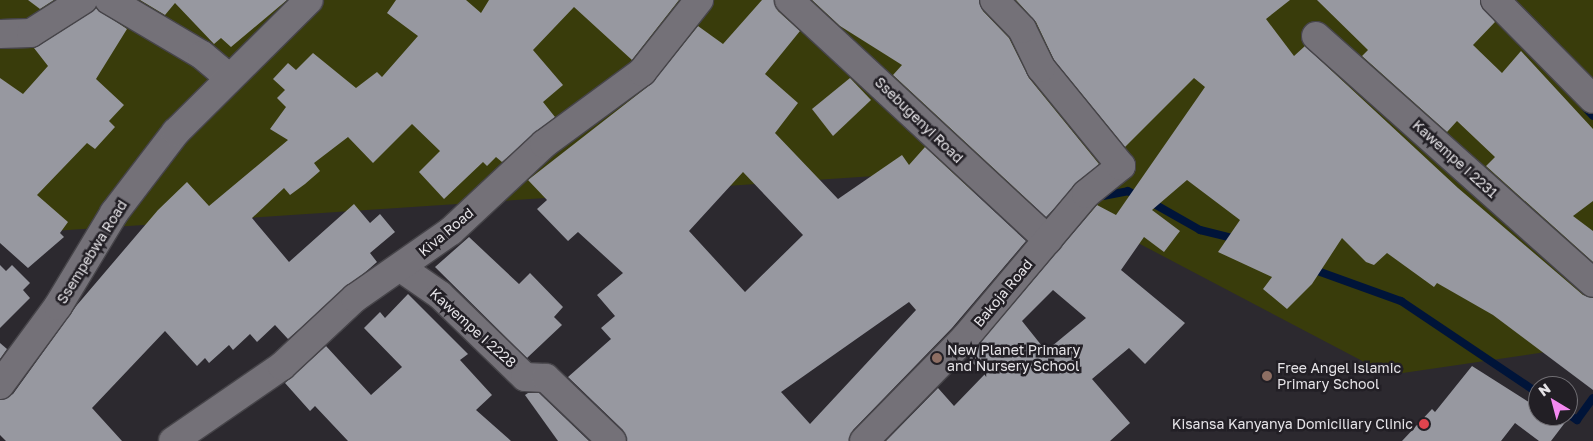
<!DOCTYPE html>
<style>
body{margin:0}
#map{position:relative;width:1593px;height:441px;overflow:hidden;background:#2c292f;font-family:"Golos Text",sans-serif}
div>[style]{position:absolute}
.green>*{inset:0;background:#393c0b}
.stream>*{height:8px;margin:-4px;padding:0 4px;transform-origin:4px;border-radius:4px;background:#001439}
.building>*{inset:0;background:#9798a0}
.roads{filter:drop-shadow(1px 0 #464449) drop-shadow(-1px 0 #464449) drop-shadow(0 1px #464449) drop-shadow(0 -1px #464449)}
.minor>*{height:28px;margin:-14px;padding:0 14px;transform-origin:14px;border-radius:14px;background:#747178}
.dots>*{width:14px;height:14px;translate:-50% -50%;box-sizing:border-box;border:2px solid #221f25;border-radius:50%}
span{translate:-50% -50%;white-space:nowrap;text-align:center;line-height:1.15;-webkit-text-stroke:5px #221f25;paint-order:stroke}
.street-label{font-size:14px;color:#e6e4e8}
.poi-label{font-size:14px;color:#e6e4e8}
.left{translate:0 -50%;text-align:left}
.right{translate:-100% -50%;text-align:right}
.north{position:absolute;left:1528px;top:376px;width:50px;height:50px;box-sizing:border-box;background:#221f25;border:1px solid #706e73;border-radius:50%;rotate:323deg;font-size:14px;font-weight:700;line-height:20px;text-align:center;color:#e6e4e8}
.north::after{content:'';display:block;margin:auto;width:18px;height:22px;background:#f489f1;clip-path:polygon(50% 0,100% 100%,50% 72%,0 100%)}
</style>
<div id="map">
<div class="green">
<div style="clip-path:polygon(0 0,1593px 0,1593px 340px,1573px 348px,1389px 375px,1083px 214px,890px 175px,23px 233px,0 223px)"></div>
</div>
<div class="stream">
<div style="left:1584px;top:106px;width:13px;rotate:48deg"></div>
<div style="left:1103px;top:196px;width:25px;rotate:-11deg"></div>
<div style="left:1128px;top:191px;width:13px;rotate:29deg"></div>
<div style="left:1149px;top:201px;width:59px;rotate:29.6deg"></div>
<div style="left:1200px;top:230px;width:37px;rotate:14deg"></div>
<div style="left:1312px;top:269px;width:95px;rotate:19.8deg"></div>
<div style="left:1401px;top:301px;width:165px;rotate:33.9deg"></div>
<div style="left:1568px;top:414px;width:11px;rotate:34deg"></div>
<div style="left:1577px;top:420px;width:27px;rotate:-54deg"></div>
</div>
<div class="building">
<div style="clip-path:polygon(28px 0,54px 0,40px 9px)"></div>
<div style="clip-path:polygon(140px 0,287px 0,231px 47px,221px 38px,214px 44px,175px 3px,165px 15px)"></div>
<div style="clip-path:polygon(396px 0,466px 0,481px 13px,489px 0,679px 0,632px 60px,574px 7px,533px 50px,563px 85px,543px 102px,555px 117px,502px 162px,496px 157px,487px 166px,483px 162px,444px 199px,419px 172px,440px 151px,412px 124px,373px 163px,348px 137px,314px 163px,320px 171px,305px 184px,290px 195px,284px 188px,252px 218px,289px 262px,354px 204px,370px 223px,380px 214px,395px 232px,370px 253px,377px 262px,288px 339px,275px 325px,257px 342px,250px 334px,233px 350px,229px 345px,209px 363px,205px 358px,197px 366px,165px 331px,92px 408px,122px 441px,6px 441px,0 435px,0 400px,13px 394px,77px 305px,158px 210px,187px 182px,209px 206px,288px 140px,270px 129px,286px 107px,277px 98px,285px 90px,273px 79px,288px 63px,296px 70px,313px 53px,356px 88px,377px 72px,382px 77px,418px 36px,387px 13px)"></div>
<div style="clip-path:polygon(evenodd,762px 0,774px 0,778px 11px,800px 31px,765px 74px,798px 103px,775px 133px,838px 199px,902px 155px,909px 165px,925px 147px,1026px 241px,952px 328px,853px 430px,849px 441px,627px 441px,623px 430px,568px 377px,611px 339px,601px 328px,615px 316px,597px 295px,623px 273px,578px 232px,568px 241px,537px 209px,547px 200px,528px 180px,651px 84px,698px 26px,723px 44px,762px 0,743px 172px,803px 235px,745px 292px,689px 231px,743px 172px,762px 0,909px 302px,916px 310px,810px 424px,781px 392px,909px 302px)"></div>
<div style="clip-path:polygon(812px 0,979px 0,983px 11px,1009px 38px,1029px 78px,1099px 164px,1046px 217px,893px 75px,902px 65px,840px 26px)"></div>
<div style="clip-path:polygon(evenodd,1016px 0,1290px 0,1266px 19px,1294px 56px,1305px 46px,1458px 188px,1583px 295px,1593px 298px,1593px 390px,1493px 315px,1437px 283px,1434px 287px,1387px 253px,1374px 265px,1366px 262px,1342px 238px,1312px 284px,1287px 309px,1263px 289px,1272px 277px,1218px 252px,1240px 220px,1187px 180px,1152px 210px,1180px 231px,1164px 252px,1144px 237px,1121px 270px,1185px 323px,1145px 364px,1129px 348px,1092px 379px,1130px 423px,1110px 441px,886px 441px,938px 388px,954px 406px,985px 374px,967px 358px,1097px 205px,1116px 215px,1205px 87px,1194px 78px,1125px 147px,1054px 60px,1036px 22px,1016px 0,1053px 290px,1086px 318px,1046px 351px,1022px 321px,1053px 290px)"></div>
<div style="clip-path:polygon(1317px 0,1480px 0,1495px 22px,1473px 45px,1502px 73px,1521px 51px,1593px 129px,1593px 201px,1573px 216px,1593px 231px,1593px 262px,1486px 166px,1495px 157px,1457px 121px,1447px 132px,1362px 56px,1368px 50px)"></div>
<div style="clip-path:polygon(96px 8px,127px 29px,96px 79px,124px 105px,109px 121px,115px 127px,95px 149px,87px 143px,37px 195px,68px 222px,60px 233px,64px 237px,28px 268px,0 243px,0 78px,23px 94px,48px 66px,34px 48px)"></div>
<div style="clip-path:polygon(850px 78px,871px 100px,833px 136px,812px 109px)"></div>
<div style="clip-path:polygon(469px 237px,519px 284px,530px 273px,563px 307px,554px 317px,562px 325px,527px 358px,435px 267px)"></div>
<div style="clip-path:polygon(0 265px,6px 271px,12px 265px,30px 283px,23px 290px,30px 298px,0 328px)"></div>
<div style="clip-path:polygon(408px 294px,468px 354px,460px 360px,492px 395px,476px 410px,511px 441px,348px 441px,315px 406px,310px 411px,285px 383px,326px 346px,371px 395px,402px 367px,364px 328px,380px 312px,385px 318px)"></div>
<div style="clip-path:polygon(0 343px,7px 349px,0 359px)"></div>
<div style="clip-path:polygon(1472px 366px,1538px 408px,1538px 416px,1570px 416px,1551px 441px,1539px 441px,1515px 423px,1501px 441px,1402px 441px,1432px 409px,1435px 412px)"></div>
<div style="clip-path:polygon(528px 393px,539px 393px,589px 441px,558px 441px,525px 395px)"></div>
</div>
<div class="roads">
<div class="minor">
<div style="left:109px;top:0;width:108px;rotate:30.6deg"></div>
<div style="left:202px;top:55px;width:35px;rotate:40deg"></div>
<div style="left:789px;top:0;width:353px;rotate:42.8deg"></div>
<div style="left:1495px;top:0;width:139px;rotate:45.3deg"></div>
<div style="left:0;top:34px;width:31px;rotate:-2deg"></div>
<div style="left:31px;top:33px;width:62px;rotate:-32.4deg"></div>
<div style="left:1316px;top:36px;width:371px;rotate:41.7deg"></div>
<div style="left:401px;top:268px;width:47px;rotate:34.7deg"></div>
<div style="left:440px;top:295px;width:118px;rotate:44deg"></div>
<div style="left:525px;top:377px;width:21px;rotate:3deg"></div>
<div style="left:546px;top:378px;width:91px;rotate:43.7deg"></div>
<div style="left:0;top:385px;width:98px;rotate:-53.7deg"></div>
<div style="left:58px;top:306px;width:109px;rotate:-58.9deg"></div>
<div style="left:114px;top:213px;width:102px;rotate:-52.6deg"></div>
<div style="left:176px;top:132px;width:187px;rotate:-44.8deg"></div>
<div style="left:173px;top:441px;width:132px;rotate:-34.5deg"></div>
<div style="left:282px;top:366px;width:100px;rotate:-43deg"></div>
<div style="left:355px;top:298px;width:117px;rotate:-34.9deg"></div>
<div style="left:451px;top:231px;width:127px;rotate:-43.1deg"></div>
<div style="left:544px;top:144px;width:122px;rotate:-36.3deg"></div>
<div style="left:642px;top:72px;width:92px;rotate:-51.6deg"></div>
<div style="left:864px;top:441px;width:143px;rotate:-45.6deg"></div>
<div style="left:964px;top:339px;width:189px;rotate:-49.9deg"></div>
<div style="left:1086px;top:194px;width:45px;rotate:-38.7deg"></div>
<div style="left:1121px;top:166px;width:127px;rotate:-129.2deg"></div>
<div style="left:1041px;top:68px;width:43px;rotate:-116deg"></div>
<div style="left:1022px;top:29px;width:40px;rotate:-134deg"></div>
</div>
</div>
<div class="dots">
<div style="left:937px;top:358px;background:#8d6e63"></div>
<div style="left:1267px;top:376px;background:#8d6e63"></div>
<div style="left:1424px;top:424px;background:#e0444e"></div>
</div>
<div class="street-label">
<span style="left:919px;top:120px;rotate:44deg">Ssebugenyi Road</span>
<span style="left:1455px;top:159px;rotate:42deg">Kawempe I 2231</span>
<span style="left:446px;top:232px;rotate:-40deg">Kiva Road</span>
<span style="left:92px;top:252px;rotate:-58deg">Ssempebwa Road</span>
<span style="left:1003px;top:293px;rotate:-50deg">Bakoja Road</span>
<span style="left:473px;top:328px;rotate:42deg">Kawempe I 2228</span>
</div>
<div class="poi-label">
<span class="left" style="left:947px;top:358px">New Planet Primary<br>and Nursery School</span>
<span class="left" style="left:1277px;top:376px">Free Angel Islamic<br>Primary School</span>
<span class="right" style="left:1413px;top:424px">Kisansa Kanyanya Domiciliary Clinic</span>
</div>
<div class="north">N</div>
</div>
